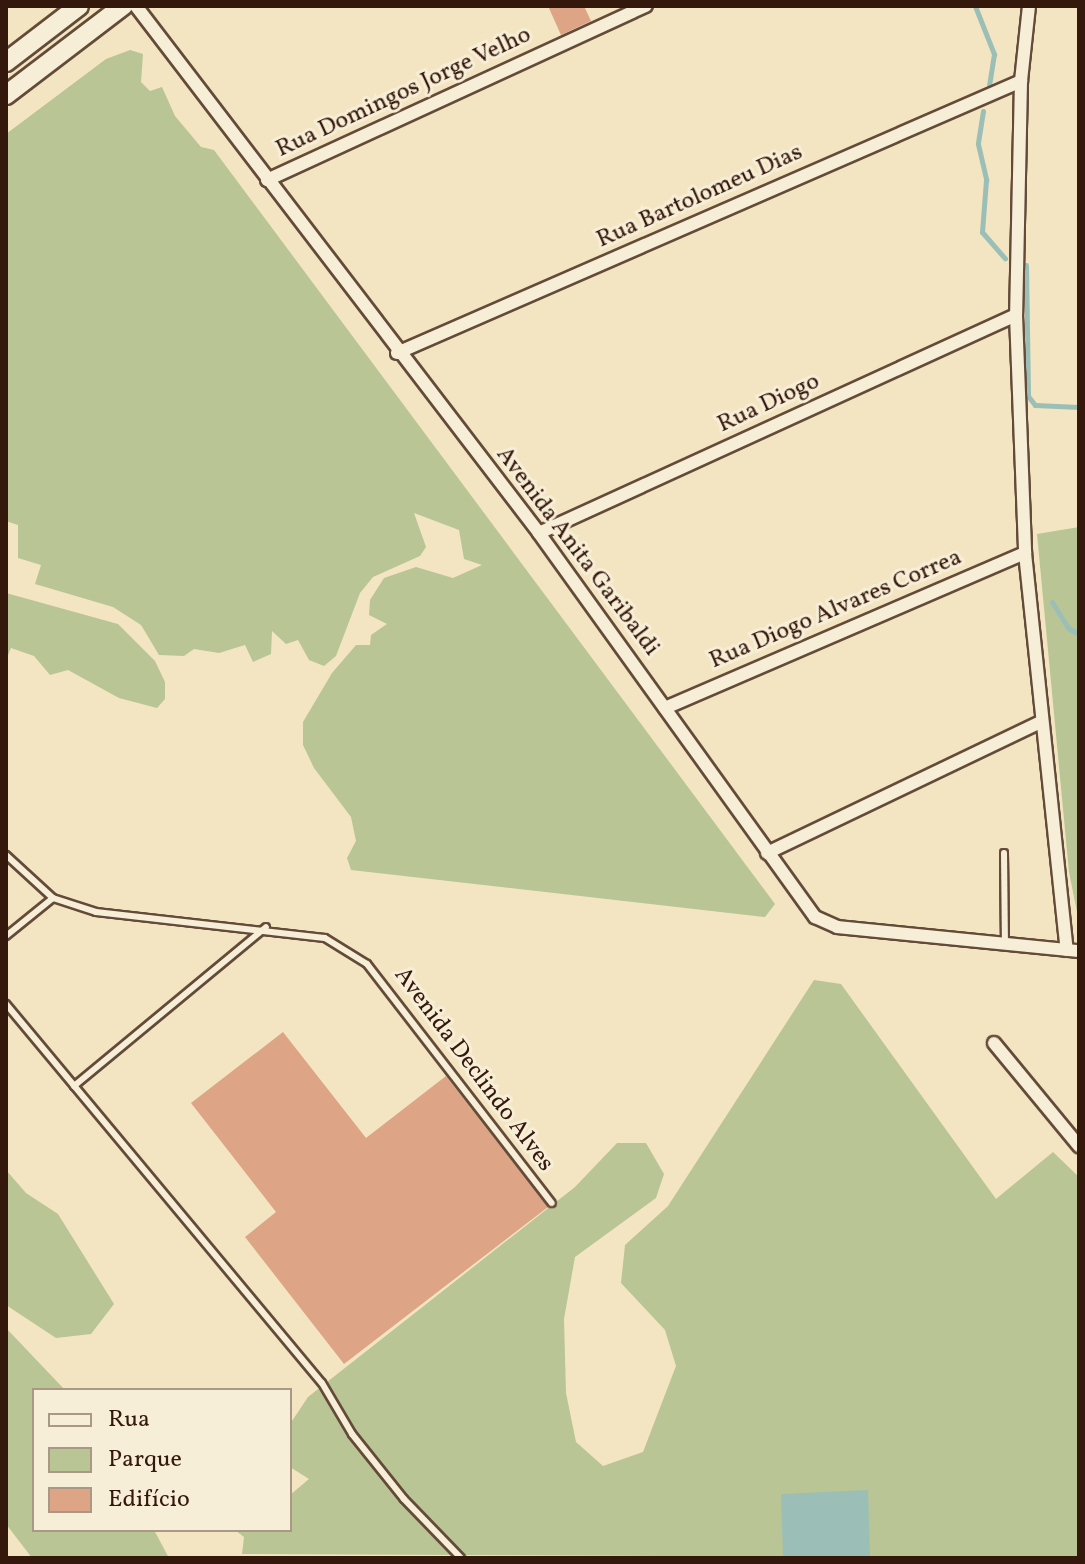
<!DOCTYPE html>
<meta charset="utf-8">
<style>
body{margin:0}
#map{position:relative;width:1085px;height:1564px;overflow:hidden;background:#f3e5c1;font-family:Vollkorn,serif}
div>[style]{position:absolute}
.green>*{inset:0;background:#b9c594}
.water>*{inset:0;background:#9bbfb6}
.stream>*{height:5px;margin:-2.5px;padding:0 2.5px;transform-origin:2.5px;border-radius:2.5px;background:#9bbfb6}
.building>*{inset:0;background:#dda486}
.roads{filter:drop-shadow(2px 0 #644b39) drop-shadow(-2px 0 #644b39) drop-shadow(0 2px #644b39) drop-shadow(0 -2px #644b39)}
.lane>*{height:6px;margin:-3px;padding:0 3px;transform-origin:3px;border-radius:3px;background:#f7eed7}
.street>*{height:12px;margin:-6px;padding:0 6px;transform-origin:6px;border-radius:6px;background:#f7eed7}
.secondary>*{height:18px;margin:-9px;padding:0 9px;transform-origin:9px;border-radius:9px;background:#f7eed7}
span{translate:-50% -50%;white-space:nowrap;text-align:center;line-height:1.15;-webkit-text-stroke:6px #f7eed7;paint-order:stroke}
.street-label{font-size:24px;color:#34180c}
.frame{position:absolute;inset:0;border:8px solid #34180c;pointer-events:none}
.legend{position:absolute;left:32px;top:1388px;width:260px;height:144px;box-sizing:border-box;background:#f7eed7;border:2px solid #a99886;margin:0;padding:10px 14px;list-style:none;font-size:24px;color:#34180c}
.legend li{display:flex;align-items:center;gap:16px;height:40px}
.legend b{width:40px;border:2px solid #a99886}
</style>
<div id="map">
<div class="green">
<div style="clip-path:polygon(130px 50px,143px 54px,141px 82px,150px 91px,162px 87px,175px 116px,201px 147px,214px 150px,775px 904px,765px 917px,351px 870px,347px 858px,356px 841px,351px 817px,314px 768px,303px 745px,303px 722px,332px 673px,356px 645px,370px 645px,371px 635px,387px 624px,369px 615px,370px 600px,384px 578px,416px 567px,453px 578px,482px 565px,464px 559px,459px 530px,414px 513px,426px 547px,420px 556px,373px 577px,360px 593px,336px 656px,324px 666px,309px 660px,298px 640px,286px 644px,272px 631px,271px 654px,253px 662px,245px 645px,219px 653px,194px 649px,184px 656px,159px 655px,141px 625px,113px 607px,35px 584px,41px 565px,18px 558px,18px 525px,6px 521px,6px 134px,106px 59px)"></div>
<div style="clip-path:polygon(1079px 527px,1079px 922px,1069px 872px,1037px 534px)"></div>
<div style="clip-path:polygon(6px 593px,118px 624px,155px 661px,165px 682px,165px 699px,157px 708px,119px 698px,68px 670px,50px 675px,34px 656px,11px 648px,6px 660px)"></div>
<div style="clip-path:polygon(814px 980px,841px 984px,996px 1199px,1053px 1152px,1079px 1177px,1079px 1558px,242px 1554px,244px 1537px,235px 1530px,290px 1530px,290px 1495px,309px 1479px,290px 1467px,290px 1424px,308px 1397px,575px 1187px,617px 1143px,646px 1143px,664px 1174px,656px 1198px,575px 1257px,564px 1319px,566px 1393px,576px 1442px,603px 1466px,643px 1452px,676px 1366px,665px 1330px,621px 1283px,625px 1245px,668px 1206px)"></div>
<div style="clip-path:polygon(6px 1170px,26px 1193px,58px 1214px,114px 1304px,91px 1334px,56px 1338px,6px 1305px)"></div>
<div style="clip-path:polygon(6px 1328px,65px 1390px,34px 1390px,34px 1530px,154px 1530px,169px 1558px,32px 1558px,6px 1524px)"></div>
</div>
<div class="water">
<div style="clip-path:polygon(868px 1490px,870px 1558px,783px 1558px,781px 1494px)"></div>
</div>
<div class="stream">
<div style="left:975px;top:6px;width:52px;rotate:68.4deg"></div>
<div style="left:994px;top:54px;width:31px;rotate:99deg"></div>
<div style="left:983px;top:111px;width:33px;rotate:99deg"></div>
<div style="left:978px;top:144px;width:37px;rotate:77deg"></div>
<div style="left:986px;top:180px;width:52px;rotate:94.4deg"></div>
<div style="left:982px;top:232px;width:35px;rotate:49deg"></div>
<div style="left:1026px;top:265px;width:131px;rotate:89.1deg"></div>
<div style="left:1028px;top:396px;width:11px;rotate:52deg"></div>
<div style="left:1035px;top:405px;width:44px;rotate:2.6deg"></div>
<div style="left:1052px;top:602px;width:31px;rotate:58deg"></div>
<div style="left:1068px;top:628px;width:13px;rotate:29deg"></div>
</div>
<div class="building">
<div style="clip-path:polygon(548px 6px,584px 6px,591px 21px,561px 35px)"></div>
<div style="clip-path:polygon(283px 1032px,366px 1138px,446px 1076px,548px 1207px,344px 1364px,245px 1237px,276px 1212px,191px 1103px)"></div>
</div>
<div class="roads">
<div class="lane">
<div style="left:1004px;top:853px;width:91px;rotate:89.4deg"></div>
<div style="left:6px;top:855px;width:64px;rotate:42.5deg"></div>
<div style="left:53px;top:898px;width:45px;rotate:18deg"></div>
<div style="left:96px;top:912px;width:230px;rotate:6.5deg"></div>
<div style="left:325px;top:938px;width:49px;rotate:31.8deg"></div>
<div style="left:367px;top:964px;width:302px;rotate:52.3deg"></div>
<div style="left:6px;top:936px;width:60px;rotate:-39deg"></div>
<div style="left:6px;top:1004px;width:493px;rotate:50.2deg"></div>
<div style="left:322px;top:1383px;width:59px;rotate:59.5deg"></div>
<div style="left:352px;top:1434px;width:83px;rotate:51.3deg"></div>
<div style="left:404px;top:1499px;width:82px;rotate:46deg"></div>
<div style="left:74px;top:1086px;width:249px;rotate:-39.6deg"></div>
</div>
<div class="street">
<div style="left:136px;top:6px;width:663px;rotate:52.59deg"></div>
<div style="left:539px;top:533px;width:473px;rotate:54.3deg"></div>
<div style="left:815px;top:917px;width:24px;rotate:24deg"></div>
<div style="left:837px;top:927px;width:243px;rotate:5.7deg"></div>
<div style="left:1029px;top:6px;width:75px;rotate:96.1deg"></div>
<div style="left:1021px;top:81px;width:234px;rotate:91.2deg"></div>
<div style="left:1016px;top:315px;width:238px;rotate:87.8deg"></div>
<div style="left:1025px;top:553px;width:399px;rotate:84deg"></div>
<div style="left:267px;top:180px;width:417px;rotate:-24.7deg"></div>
<div style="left:397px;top:353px;width:681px;rotate:-23.55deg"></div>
<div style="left:539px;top:533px;width:524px;rotate:-24.56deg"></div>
<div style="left:665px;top:708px;width:392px;rotate:-23.3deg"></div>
<div style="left:767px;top:853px;width:304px;rotate:-25.6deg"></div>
<div style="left:994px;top:1043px;width:134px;rotate:50.5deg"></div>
</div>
<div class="secondary">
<div style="left:6px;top:62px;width:92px;rotate:-37.5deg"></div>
<div style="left:6px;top:95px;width:147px;rotate:-37.3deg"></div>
</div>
</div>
<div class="street-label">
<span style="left:404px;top:93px;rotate:-25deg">Rua Domingos Jorge Velho</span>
<span style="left:700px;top:197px;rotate:-24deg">Rua Bartolomeu Dias</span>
<span style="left:769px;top:404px;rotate:-25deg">Rua Diogo</span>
<span style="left:577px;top:552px;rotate:53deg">Avenida Anita Garibaldi</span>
<span style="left:836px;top:610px;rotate:-23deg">Rua Diogo Alvares Correa</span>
<span style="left:473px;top:1070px;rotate:53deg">Avenida Declindo Alves</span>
</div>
<div class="frame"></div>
<ul class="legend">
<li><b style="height:10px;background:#f7eed7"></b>Rua</li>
<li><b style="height:22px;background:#b9c594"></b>Parque</li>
<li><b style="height:22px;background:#dda486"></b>Edifício</li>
</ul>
</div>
